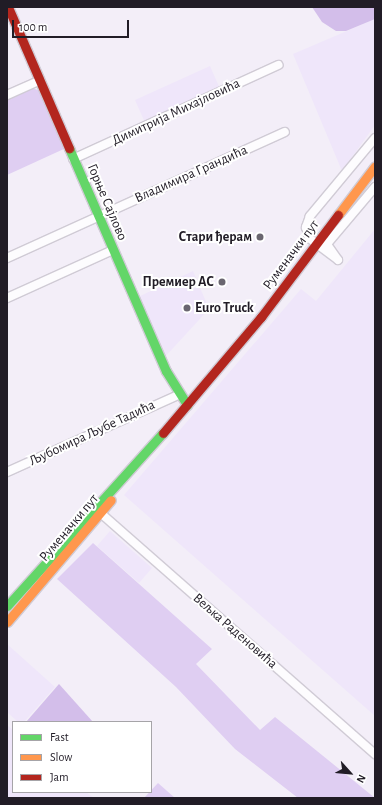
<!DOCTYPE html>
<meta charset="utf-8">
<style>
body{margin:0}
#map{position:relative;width:382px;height:805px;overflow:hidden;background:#f3eef8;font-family:"Alegreya Sans",sans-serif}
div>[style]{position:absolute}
.built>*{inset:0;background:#efe6fa}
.green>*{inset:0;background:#dfcef2}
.forest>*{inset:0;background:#d3beea}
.roads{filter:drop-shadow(1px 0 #d0cbd5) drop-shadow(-1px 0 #d0cbd5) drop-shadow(0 1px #d0cbd5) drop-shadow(0 -1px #d0cbd5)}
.street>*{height:8px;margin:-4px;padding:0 4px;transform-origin:4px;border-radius:4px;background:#fdfcfe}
.fast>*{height:9px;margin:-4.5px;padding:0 4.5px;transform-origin:4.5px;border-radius:4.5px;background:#63d668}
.slow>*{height:9px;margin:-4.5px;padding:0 4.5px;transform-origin:4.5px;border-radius:4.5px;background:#ff974d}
.jam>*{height:9px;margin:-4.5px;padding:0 4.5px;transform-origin:4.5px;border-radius:4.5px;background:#b3261e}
.dots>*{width:11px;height:11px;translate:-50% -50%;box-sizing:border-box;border:2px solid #fff;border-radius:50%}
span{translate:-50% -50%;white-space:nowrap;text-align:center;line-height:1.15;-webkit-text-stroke:4px #fff;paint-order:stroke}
.street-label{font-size:14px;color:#211c26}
.poi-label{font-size:14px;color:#211c26;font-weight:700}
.right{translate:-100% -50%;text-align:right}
.left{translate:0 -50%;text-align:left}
.frame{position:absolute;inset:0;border:8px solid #211c26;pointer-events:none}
.legend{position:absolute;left:12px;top:721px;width:140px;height:72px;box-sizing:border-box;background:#fff;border:1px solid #a6a4a8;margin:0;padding:5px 7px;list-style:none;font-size:12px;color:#211c26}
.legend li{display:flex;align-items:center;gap:8px;height:20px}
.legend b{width:20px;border:1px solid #a6a4a8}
.north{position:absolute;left:330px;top:753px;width:40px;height:40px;-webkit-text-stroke:3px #fff;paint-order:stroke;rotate:117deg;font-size:11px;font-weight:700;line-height:16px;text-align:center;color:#211c26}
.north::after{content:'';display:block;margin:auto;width:14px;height:18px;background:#211c26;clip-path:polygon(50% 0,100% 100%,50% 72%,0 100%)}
.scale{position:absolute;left:12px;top:20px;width:117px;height:18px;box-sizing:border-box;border:2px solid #211c26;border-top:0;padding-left:5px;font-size:12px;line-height:14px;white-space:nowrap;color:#211c26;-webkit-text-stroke:3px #fff;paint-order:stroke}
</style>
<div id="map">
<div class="built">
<div style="clip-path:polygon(375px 19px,375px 125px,342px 171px,293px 54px)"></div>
<div style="clip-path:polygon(210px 66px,221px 91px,146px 125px,135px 100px)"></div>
<div style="clip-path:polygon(375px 229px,375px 716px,124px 495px,301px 289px,316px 301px)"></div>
<div style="clip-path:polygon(193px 271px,209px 309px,164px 358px,136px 298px)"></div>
<div style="clip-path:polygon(110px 531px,152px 568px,139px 583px,97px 546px)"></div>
<div style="clip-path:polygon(7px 644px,55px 687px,24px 722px,18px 722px,7px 712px)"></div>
<div style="clip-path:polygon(7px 725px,13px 730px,13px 792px,86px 792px,94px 798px,7px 798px)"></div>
</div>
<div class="green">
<div style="clip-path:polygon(32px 88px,41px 91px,66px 148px,7px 175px,7px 100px)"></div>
<div style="clip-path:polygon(93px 543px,212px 649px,196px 664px,260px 730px,275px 717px,375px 798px,298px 798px,235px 749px,176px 687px,57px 579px)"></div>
<div style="clip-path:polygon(158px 783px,175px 798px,144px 798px)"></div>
</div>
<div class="forest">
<div style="clip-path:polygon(312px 7px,375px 7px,375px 19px,346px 31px,336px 31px,322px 22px)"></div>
<div style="clip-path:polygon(59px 684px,93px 722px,26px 722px)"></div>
</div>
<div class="roads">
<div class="street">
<div style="left:7px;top:95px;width:36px;rotate:-24deg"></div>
<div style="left:375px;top:138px;width:102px;rotate:129.8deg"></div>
<div style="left:310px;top:216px;width:12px;rotate:110deg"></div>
<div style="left:306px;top:227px;width:11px;rotate:75deg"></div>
<div style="left:309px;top:238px;width:36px;rotate:37deg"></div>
<div style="left:338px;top:260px;width:19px;rotate:-125deg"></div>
<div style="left:327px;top:244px;width:75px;rotate:-49.9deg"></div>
<div style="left:73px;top:159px;width:226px;rotate:-24.6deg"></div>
<div style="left:7px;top:258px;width:305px;rotate:-24.4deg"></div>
<div style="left:7px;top:298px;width:116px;rotate:-24.4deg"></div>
<div style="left:7px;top:472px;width:188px;rotate:-24.2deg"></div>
<div style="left:97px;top:510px;width:370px;rotate:41.3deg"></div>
</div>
<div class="fast">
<div style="left:69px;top:148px;width:243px;rotate:66.5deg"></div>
<div style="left:166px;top:371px;width:40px;rotate:58deg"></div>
<div style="left:7px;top:606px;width:233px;rotate:-48deg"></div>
</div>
<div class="slow">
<div style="left:338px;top:215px;width:61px;rotate:-52.9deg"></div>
<div style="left:7px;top:622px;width:160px;rotate:-49.6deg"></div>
</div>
<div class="jam">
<div style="left:8px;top:7px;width:154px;rotate:66.6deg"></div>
<div style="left:163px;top:433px;width:152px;rotate:-49.8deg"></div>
<div style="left:261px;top:317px;width:128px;rotate:-53deg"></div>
</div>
</div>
<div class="dots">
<div style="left:260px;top:237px;background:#6a6670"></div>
<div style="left:222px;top:282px;background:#6a6670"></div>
<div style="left:187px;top:308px;background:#6a6670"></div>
</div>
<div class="street-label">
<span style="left:176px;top:112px;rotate:-25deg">Димитрија Михајловића</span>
<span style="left:191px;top:174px;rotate:-24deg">Владимира Грандића</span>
<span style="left:107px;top:202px;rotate:67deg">Горње Сајлово</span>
<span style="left:291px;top:255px;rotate:-53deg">Руменачки пут</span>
<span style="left:92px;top:433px;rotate:-25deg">Љубомира Љубе Тадића</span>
<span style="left:69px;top:528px;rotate:-50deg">Руменачки пут</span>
<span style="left:235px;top:631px;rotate:41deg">Вељка Раденовића</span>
</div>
<div class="poi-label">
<span class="right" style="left:252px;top:237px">Стари ђерам</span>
<span class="right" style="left:214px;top:282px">Премиер АС</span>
<span class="left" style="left:195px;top:308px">Euro Truck</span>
</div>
<div class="frame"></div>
<ul class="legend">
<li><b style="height:5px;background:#63d668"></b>Fast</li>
<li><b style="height:5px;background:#ff974d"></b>Slow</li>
<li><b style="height:5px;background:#b3261e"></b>Jam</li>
</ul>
<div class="north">N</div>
<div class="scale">100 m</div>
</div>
